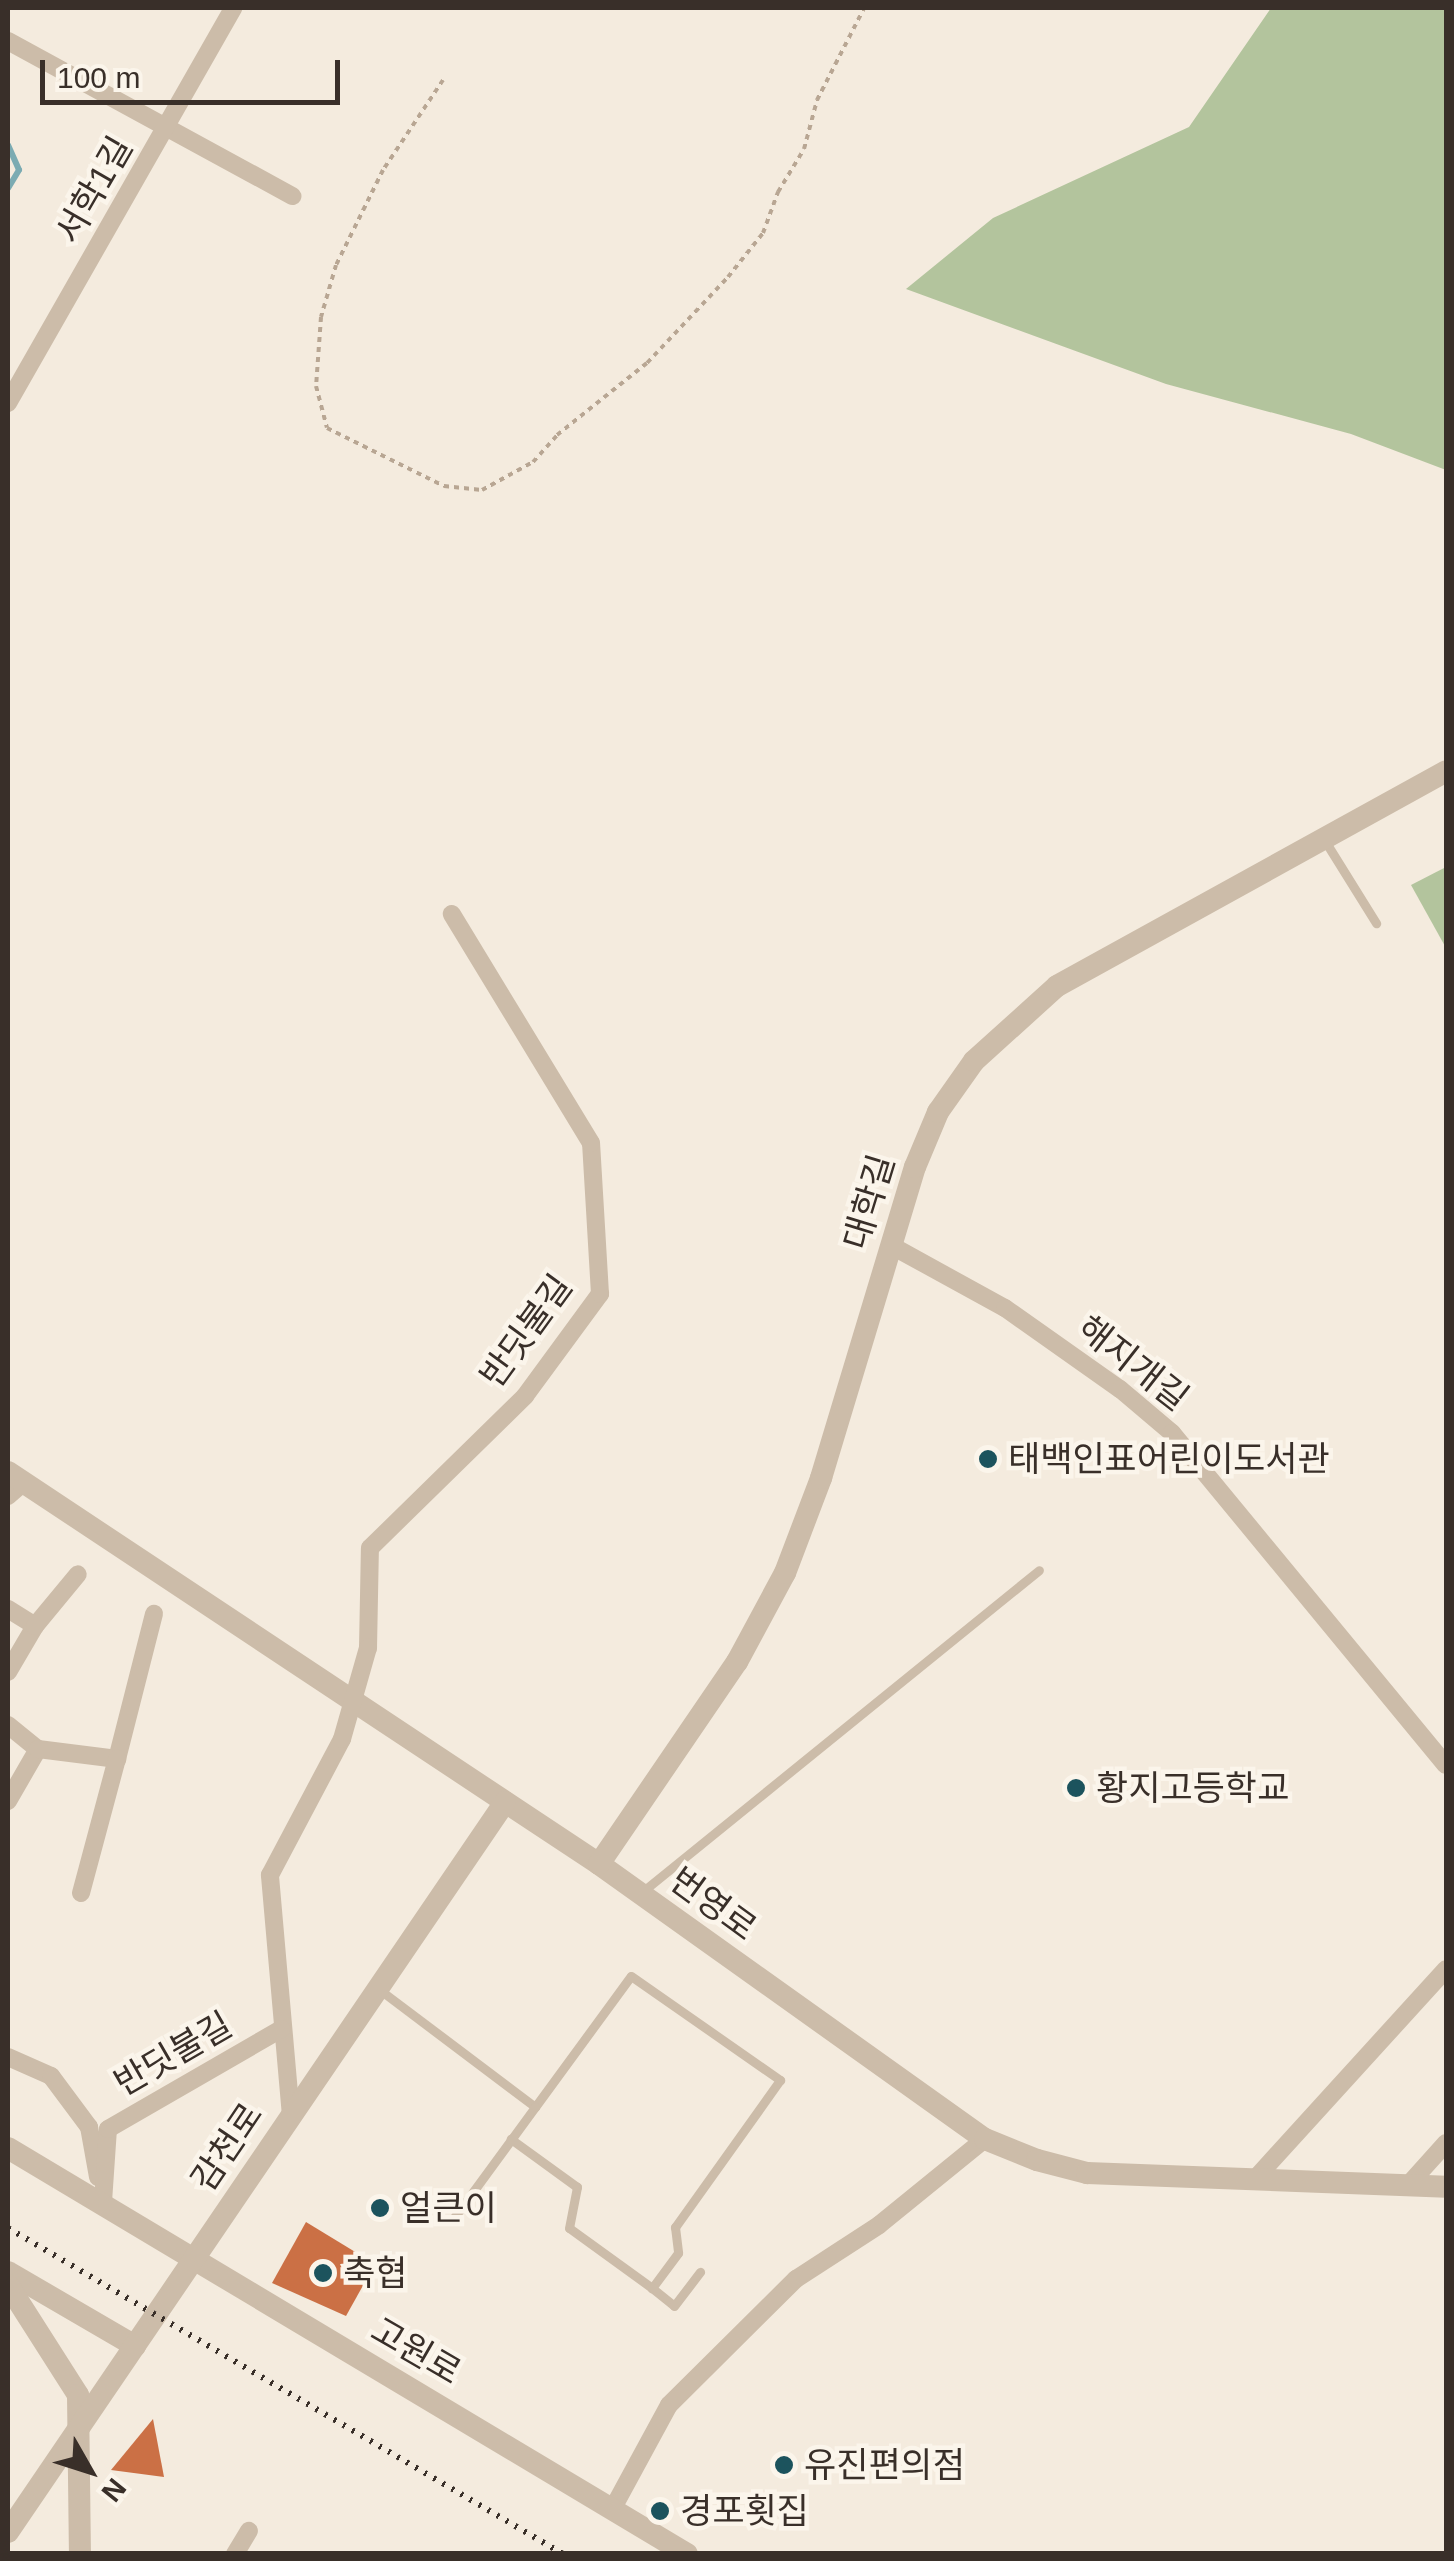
<!DOCTYPE html>
<meta charset="utf-8">
<style>
body{margin:0}
#map{position:relative;width:1454px;height:2561px;overflow:hidden;background:#f4ebde;font-family:Helvetica,"Noto Sans KR",sans-serif}
div>[style]{position:absolute}
.green>*{inset:0;background:#b3c49d}
.stream>*{height:6px;margin:-3px;padding:0 3px;transform-origin:3px;border-radius:3px;background:#7babb2}
.building>*{inset:0;background:#cb7045}
.path>*{height:4px;margin-top:-2px;transform-origin:0;background:repeating-linear-gradient(90deg,#b8a693 0 5px,transparent 0 10px)}
.service>*{height:9px;margin:-4.5px;padding:0 4.5px;transform-origin:4.5px;border-radius:4.5px;background:#ccbca9}
.minor>*{height:18px;margin:-9px;padding:0 9px;transform-origin:9px;border-radius:9px;background:#ccbca9}
.tertiary>*{height:22px;margin:-11px;padding:0 11px;transform-origin:11px;border-radius:11px;background:#ccbca9}
.rail>*{height:6px;margin-top:-3px;transform-origin:0;background:repeating-linear-gradient(90deg,#392f29 0 2.5px,transparent 0 10.5px)}
.minor-bridge>*{height:18px;margin:-9px;padding:0 9px;transform-origin:9px;border-radius:9px;background:#ccbca9}
.dots>*{width:28px;height:28px;translate:-50% -50%;box-sizing:border-box;border:5px solid #fbf5eb;border-radius:50%}
span{translate:-50% -50%;white-space:nowrap;text-align:center;line-height:1.15;-webkit-text-stroke:9px #fbf5eb;paint-order:stroke}
.street-label{font-size:35px;color:#392f29}
.poi-label{font-size:35px;color:#392f29}
.left{translate:0 -50%;text-align:left}
.frame{position:absolute;inset:0;border:10px solid #392f29;pointer-events:none}
.north{position:absolute;left:40px;top:2421px;width:100px;height:100px;-webkit-text-stroke:8px #fbf5eb;paint-order:stroke;rotate:129deg;font-size:28px;font-weight:700;line-height:40px;text-align:center;color:#392f29}
.north::after{content:'';display:block;margin:auto;width:35px;height:45px;background:#392f29;clip-path:polygon(50% 0,100% 100%,50% 72%,0 100%)}
.scale{position:absolute;left:40px;top:60px;width:300px;height:45px;box-sizing:border-box;border:5px solid #392f29;border-top:0;padding-left:12px;font-size:30px;line-height:35px;white-space:nowrap;color:#392f29;-webkit-text-stroke:8px #fbf5eb;paint-order:stroke}
</style>
<div id="map">
<div class="green">
<div style="clip-path:polygon(1271px 8px,1446px 8px,1446px 470px,1351px 434px,1166px 384px,906px 289px,993px 218px,1189px 127px)"></div>
<div style="clip-path:polygon(1446px 867px,1446px 948px,1411px 885px)"></div>
</div>
<div class="stream">
<div style="left:8px;top:145px;width:27px;rotate:66deg"></div>
<div style="left:19px;top:170px;width:21px;rotate:121deg"></div>
</div>
<div class="building">
<div style="clip-path:polygon(306px 2222px,375px 2264px,346px 2316px,272px 2283px)"></div>
<div style="clip-path:polygon(153px 2419px,164px 2477px,111px 2470px)"></div>
</div>
<div class="path">
<div style="left:443px;top:80px;width:108px;rotate:123.7deg"></div>
<div style="left:383px;top:170px;width:106px;rotate:116.3deg"></div>
<div style="left:336px;top:265px;width:54px;rotate:106.1deg"></div>
<div style="left:321px;top:317px;width:69px;rotate:94.1deg"></div>
<div style="left:316px;top:386px;width:43px;rotate:75.3deg"></div>
<div style="left:327px;top:428px;width:131px;rotate:26.4deg"></div>
<div style="left:444px;top:486px;width:38px;rotate:6deg"></div>
<div style="left:482px;top:490px;width:58px;rotate:-28.8deg"></div>
<div style="left:533px;top:462px;width:36px;rotate:-48deg"></div>
<div style="left:557px;top:435px;width:115px;rotate:-38.7deg"></div>
<div style="left:647px;top:363px;width:118px;rotate:-46.7deg"></div>
<div style="left:728px;top:277px;width:56px;rotate:-51.5deg"></div>
<div style="left:763px;top:233px;width:44px;rotate:-69.9deg"></div>
<div style="left:778px;top:192px;width:50px;rotate:-58.8deg"></div>
<div style="left:804px;top:149px;width:51px;rotate:-75.1deg"></div>
<div style="left:817px;top:100px;width:103px;rotate:-62.9deg"></div>
</div>
<div class="service">
<div style="left:1325px;top:841px;width:97px;rotate:58.1deg"></div>
<div style="left:642px;top:1892px;width:511px;rotate:-39.04deg"></div>
<div style="left:380px;top:1990px;width:194px;rotate:37deg"></div>
<div style="left:535px;top:2107px;width:162px;rotate:-53.8deg"></div>
<div style="left:631px;top:1976px;width:182px;rotate:34.9deg"></div>
<div style="left:780px;top:2080px;width:181px;rotate:125.5deg"></div>
<div style="left:675px;top:2227px;width:26px;rotate:83deg"></div>
<div style="left:678px;top:2253px;width:44px;rotate:126.6deg"></div>
<div style="left:652px;top:2288px;width:102px;rotate:-144.1deg"></div>
<div style="left:569px;top:2228px;width:42px;rotate:-79deg"></div>
<div style="left:577px;top:2187px;width:82px;rotate:-144deg"></div>
<div style="left:453px;top:2219px;width:139px;rotate:-53.8deg"></div>
<div style="left:652px;top:2288px;width:28px;rotate:39deg"></div>
<div style="left:674px;top:2306px;width:43px;rotate:-52.6deg"></div>
</div>
<div class="minor">
<div style="left:8px;top:41px;width:324px;rotate:28.6deg"></div>
<div style="left:8px;top:403px;width:455px;rotate:-60.3deg"></div>
<div style="left:892px;top:1246px;width:129px;rotate:28.8deg"></div>
<div style="left:1005px;top:1308px;width:141px;rotate:35.2deg"></div>
<div style="left:1120px;top:1389px;width:68px;rotate:40.2deg"></div>
<div style="left:1172px;top:1433px;width:430px;rotate:50.5deg"></div>
<div style="left:8px;top:1496px;width:21px;rotate:-41deg"></div>
<div style="left:8px;top:1609px;width:32px;rotate:32deg"></div>
<div style="left:35px;top:1626px;width:53px;rotate:120.4deg"></div>
<div style="left:35px;top:1626px;width:67px;rotate:-50.4deg"></div>
<div style="left:368px;top:1648px;width:100px;rotate:-88.9deg"></div>
<div style="left:370px;top:1548px;width:217px;rotate:-44.4deg"></div>
<div style="left:525px;top:1396px;width:127px;rotate:-53.7deg"></div>
<div style="left:600px;top:1294px;width:151px;rotate:-93.4deg"></div>
<div style="left:591px;top:1143px;width:268px;rotate:-121.3deg"></div>
<div style="left:8px;top:1725px;width:38px;rotate:39deg"></div>
<div style="left:38px;top:1749px;width:60px;rotate:120deg"></div>
<div style="left:38px;top:1749px;width:80px;rotate:7.2deg"></div>
<div style="left:117px;top:1759px;width:150px;rotate:-75.7deg"></div>
<div style="left:81px;top:1893px;width:139px;rotate:-75deg"></div>
<div style="left:8px;top:2057px;width:47px;rotate:23.8deg"></div>
<div style="left:51px;top:2076px;width:64px;rotate:53.3deg"></div>
<div style="left:89px;top:2127px;width:51px;rotate:79.8deg"></div>
<div style="left:291px;top:2116px;width:242px;rotate:-95deg"></div>
<div style="left:270px;top:1875px;width:154px;rotate:-62.1deg"></div>
<div style="left:1254px;top:2180px;width:285px;rotate:-47.7deg"></div>
<div style="left:1410px;top:2183px;width:54px;rotate:-48deg"></div>
<div style="left:103px;top:2202px;width:73px;rotate:-86.1deg"></div>
<div style="left:108px;top:2129px;width:200px;rotate:-30deg"></div>
<div style="left:613px;top:2508px;width:117px;rotate:-61.5deg"></div>
<div style="left:669px;top:2405px;width:179px;rotate:-44.8deg"></div>
<div style="left:796px;top:2279px;width:99px;rotate:-33deg"></div>
<div style="left:879px;top:2225px;width:136px;rotate:-39.1deg"></div>
<div style="left:235px;top:2554px;width:27px;rotate:-59deg"></div>
</div>
<div class="tertiary">
<div style="left:8px;top:1472px;width:709px;rotate:33.56deg"></div>
<div style="left:599px;top:1864px;width:474px;rotate:35.5deg"></div>
<div style="left:985px;top:2139px;width:56px;rotate:22deg"></div>
<div style="left:1037px;top:2160px;width:52px;rotate:14.6deg"></div>
<div style="left:1087px;top:2173px;width:359px;rotate:2.2deg"></div>
<div style="left:599px;top:1864px;width:245px;rotate:-55.7deg"></div>
<div style="left:737px;top:1662px;width:101px;rotate:-61.7deg"></div>
<div style="left:785px;top:1573px;width:102px;rotate:-69.2deg"></div>
<div style="left:821px;top:1478px;width:325px;rotate:-73.2deg"></div>
<div style="left:915px;top:1167px;width:60px;rotate:-67.3deg"></div>
<div style="left:938px;top:1112px;width:62px;rotate:-54.8deg"></div>
<div style="left:974px;top:1061px;width:112px;rotate:-42.1deg"></div>
<div style="left:1057px;top:986px;width:444px;rotate:-28.9deg"></div>
<div style="left:8px;top:2148px;width:791px;rotate:30.88deg"></div>
<div style="left:8px;top:2272px;width:147px;rotate:30.2deg"></div>
<div style="left:8px;top:2285px;width:130px;rotate:57.5deg"></div>
<div style="left:78px;top:2395px;width:159px;rotate:89.3deg"></div>
<div style="left:8px;top:2532px;width:883px;rotate:-55.75deg"></div>
</div>
<div class="rail">
<div style="left:8px;top:2228px;width:644px;rotate:30.43deg"></div>
</div>
<div class="minor-bridge">
<div style="left:342px;top:1739px;width:95px;rotate:-74.1deg"></div>
</div>
<div class="dots">
<div style="left:988px;top:1459px;background:#1c535d"></div>
<div style="left:1076px;top:1788px;background:#1c535d"></div>
<div style="left:380px;top:2208px;background:#1c535d"></div>
<div style="left:323px;top:2273px;background:#1c535d"></div>
<div style="left:784px;top:2465px;background:#1c535d"></div>
<div style="left:660px;top:2511px;background:#1c535d"></div>
</div>
<div class="street-label">
<span style="left:94px;top:190px;rotate:-60deg">서학1길</span>
<span style="left:869px;top:1202px;rotate:-73deg">대학길</span>
<span style="left:526px;top:1331px;rotate:-54deg">반딧불길</span>
<span style="left:1133px;top:1363px;rotate:38deg">해지개길</span>
<span style="left:713px;top:1904px;rotate:36deg">번영로</span>
<span style="left:173px;top:2054px;rotate:-30deg">반딧불길</span>
<span style="left:227px;top:2147px;rotate:-56deg">감천로</span>
<span style="left:416px;top:2351px;rotate:30deg">고원로</span>
</div>
<div class="poi-label">
<span class="left" style="left:1008px;top:1459px">태백인표어린이도서관</span>
<span class="left" style="left:1096px;top:1788px">황지고등학교</span>
<span class="left" style="left:400px;top:2208px">얼큰이</span>
<span class="left" style="left:343px;top:2273px">축협</span>
<span class="left" style="left:804px;top:2465px">유진편의점</span>
<span class="left" style="left:680px;top:2511px">경포횟집</span>
</div>
<div class="frame"></div>
<div class="north">N</div>
<div class="scale">100 m</div>
</div>
